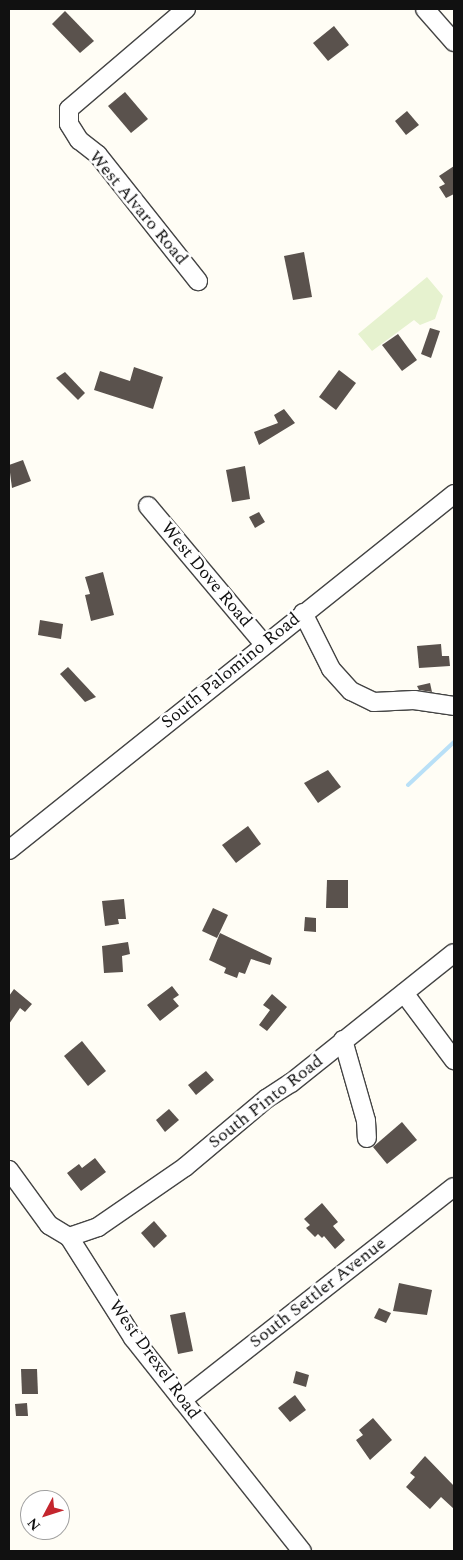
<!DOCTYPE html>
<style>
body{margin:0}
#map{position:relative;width:463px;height:1560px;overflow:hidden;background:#fffdf5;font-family:Spectral,serif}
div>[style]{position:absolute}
.pitch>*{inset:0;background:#e6f2cf}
.stream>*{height:4px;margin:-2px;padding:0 2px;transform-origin:2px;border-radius:2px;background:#b9e0f7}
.building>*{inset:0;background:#5a524d}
.roads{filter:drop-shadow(1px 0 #444) drop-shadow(-1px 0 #444) drop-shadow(0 1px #444) drop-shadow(0 -1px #444)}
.minor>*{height:18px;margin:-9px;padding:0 9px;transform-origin:9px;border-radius:9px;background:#fff}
span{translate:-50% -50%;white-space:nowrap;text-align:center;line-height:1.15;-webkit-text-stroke:5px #fff;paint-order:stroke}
.street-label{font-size:18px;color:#111}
.frame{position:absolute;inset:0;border:10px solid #111;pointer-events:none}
.north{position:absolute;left:20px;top:1490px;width:50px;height:50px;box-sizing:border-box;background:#fff;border:1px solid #a0a0a0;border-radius:50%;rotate:230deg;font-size:14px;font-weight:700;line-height:20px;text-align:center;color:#111}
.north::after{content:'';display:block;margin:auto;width:18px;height:22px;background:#c4262e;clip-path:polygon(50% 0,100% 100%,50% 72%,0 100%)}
</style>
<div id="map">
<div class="pitch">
<div style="clip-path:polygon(427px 277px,443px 296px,435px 319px,420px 325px,414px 320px,372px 351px,358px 334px)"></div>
</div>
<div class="stream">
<div style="left:408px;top:785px;width:63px;rotate:-43.1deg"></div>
</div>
<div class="building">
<div style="clip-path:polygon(65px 11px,94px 41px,80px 53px,52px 24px)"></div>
<div style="clip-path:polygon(334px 26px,349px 45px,328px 61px,313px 43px)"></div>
<div style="clip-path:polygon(125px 92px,148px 119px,131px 133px,108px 106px)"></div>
<div style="clip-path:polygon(407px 111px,419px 125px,406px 135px,395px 121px)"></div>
<div style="clip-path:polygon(454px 166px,454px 194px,446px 198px,439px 187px,445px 184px,439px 176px)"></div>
<div style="clip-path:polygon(304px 252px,312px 297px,293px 300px,284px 256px)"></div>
<div style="clip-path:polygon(430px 328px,440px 331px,431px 358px,421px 354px)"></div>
<div style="clip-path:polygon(398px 334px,417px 360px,402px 371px,382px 345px)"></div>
<div style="clip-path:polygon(134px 367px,163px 377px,153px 409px,94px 390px,100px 371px,130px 381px)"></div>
<div style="clip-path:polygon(339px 370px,356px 383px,336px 410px,319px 397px)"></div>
<div style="clip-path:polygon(65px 372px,85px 393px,78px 400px,56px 378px)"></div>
<div style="clip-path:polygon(284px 409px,295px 423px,259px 445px,254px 432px,278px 423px,274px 415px)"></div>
<div style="clip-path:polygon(23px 460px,31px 481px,12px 488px,9px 465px)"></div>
<div style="clip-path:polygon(245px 466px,250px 499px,232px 502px,226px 470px)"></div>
<div style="clip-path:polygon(259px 512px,265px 522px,255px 528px,249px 517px)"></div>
<div style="clip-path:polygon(103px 572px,114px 615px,91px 621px,85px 595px,90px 594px,85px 577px)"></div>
<div style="clip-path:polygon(40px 620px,63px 624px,61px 639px,38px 635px)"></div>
<div style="clip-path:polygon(441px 644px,442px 656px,449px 656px,450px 666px,419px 668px,417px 646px)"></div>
<div style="clip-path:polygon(68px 667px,96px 697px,85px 702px,60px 674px)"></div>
<div style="clip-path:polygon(430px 683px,432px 692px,419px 690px,417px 686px)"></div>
<div style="clip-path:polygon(328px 770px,341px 787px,318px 803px,304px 783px)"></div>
<div style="clip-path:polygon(248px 826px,261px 844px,236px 863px,222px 845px)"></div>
<div style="clip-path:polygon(327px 880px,348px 880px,348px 908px,326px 908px)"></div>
<div style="clip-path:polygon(124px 899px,126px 919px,118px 919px,119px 924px,105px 926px,102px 901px)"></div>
<div style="clip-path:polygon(213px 908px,228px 915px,217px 938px,202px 931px)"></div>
<div style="clip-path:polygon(305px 917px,316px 918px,316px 932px,304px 931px)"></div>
<div style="clip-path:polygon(220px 933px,272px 958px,270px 965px,251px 959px,245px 974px,239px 972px,237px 978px,224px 973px,226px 968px,209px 960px)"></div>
<div style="clip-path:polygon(128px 942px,130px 954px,122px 956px,123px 972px,104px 973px,102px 946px)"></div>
<div style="clip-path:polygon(172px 986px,179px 995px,173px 999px,179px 1006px,160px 1021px,147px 1005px)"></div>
<div style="clip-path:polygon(14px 989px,32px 1004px,25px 1012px,20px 1008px,9px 1024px,9px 996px)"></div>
<div style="clip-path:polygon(272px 994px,287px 1007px,267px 1031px,259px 1025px,270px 1010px,263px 1005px)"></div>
<div style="clip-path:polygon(82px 1041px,106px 1071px,88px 1086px,64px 1056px)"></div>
<div style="clip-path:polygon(206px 1071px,214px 1080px,196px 1095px,188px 1085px)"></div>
<div style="clip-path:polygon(169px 1109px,179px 1120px,165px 1132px,156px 1120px)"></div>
<div style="clip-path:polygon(402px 1122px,417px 1140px,387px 1164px,373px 1147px)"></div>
<div style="clip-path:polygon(95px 1158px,106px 1172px,81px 1191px,67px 1173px,79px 1164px,82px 1168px)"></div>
<div style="clip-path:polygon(322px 1203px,338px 1222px,333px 1226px,345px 1240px,335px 1249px,324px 1236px,322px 1238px,318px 1234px,315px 1237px,306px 1228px,310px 1225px,304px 1219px)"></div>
<div style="clip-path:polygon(154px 1221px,167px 1236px,154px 1248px,141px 1233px)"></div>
<div style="clip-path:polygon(399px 1283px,432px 1290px,427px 1315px,393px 1311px)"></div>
<div style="clip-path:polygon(379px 1308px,391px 1313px,386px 1323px,374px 1318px)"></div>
<div style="clip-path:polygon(185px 1312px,193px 1351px,178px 1354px,170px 1315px)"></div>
<div style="clip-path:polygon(21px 1369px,37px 1369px,38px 1394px,22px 1394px)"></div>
<div style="clip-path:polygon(296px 1371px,309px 1375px,306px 1387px,293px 1383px)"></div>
<div style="clip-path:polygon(295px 1395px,306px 1410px,290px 1422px,278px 1408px)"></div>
<div style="clip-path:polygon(27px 1403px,28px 1416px,16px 1416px,15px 1404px)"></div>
<div style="clip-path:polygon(373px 1418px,392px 1440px,370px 1460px,356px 1440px,363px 1435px,359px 1430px)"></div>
<div style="clip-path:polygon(425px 1456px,454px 1486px,454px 1509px,441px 1497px,430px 1509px,406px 1487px,415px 1477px,410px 1473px)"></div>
</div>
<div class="roads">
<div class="minor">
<div style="left:186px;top:9px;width:154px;rotate:139.5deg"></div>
<div style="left:69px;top:109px;width:15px;rotate:90deg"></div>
<div style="left:69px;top:124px;width:19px;rotate:58deg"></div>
<div style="left:79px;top:140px;width:24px;rotate:38deg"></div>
<div style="left:98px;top:155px;width:161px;rotate:51.6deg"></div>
<div style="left:425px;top:9px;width:44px;rotate:48.7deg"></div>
<div style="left:148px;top:506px;width:180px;rotate:50deg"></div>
<div style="left:303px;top:613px;width:63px;rotate:63.4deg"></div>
<div style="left:331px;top:669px;width:30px;rotate:48deg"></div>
<div style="left:351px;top:691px;width:25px;rotate:26deg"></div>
<div style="left:374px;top:702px;width:40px;rotate:-2.9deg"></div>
<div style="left:414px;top:700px;width:40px;rotate:8.5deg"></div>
<div style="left:9px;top:850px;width:570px;rotate:-38.66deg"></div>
<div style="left:404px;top:993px;width:84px;rotate:53.3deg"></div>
<div style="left:343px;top:1040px;width:84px;rotate:74.1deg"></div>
<div style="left:366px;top:1121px;width:17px;rotate:87deg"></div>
<div style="left:9px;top:1170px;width:68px;rotate:54deg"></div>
<div style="left:49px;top:1225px;width:23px;rotate:31deg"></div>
<div style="left:69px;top:1237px;width:120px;rotate:57.6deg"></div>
<div style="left:133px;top:1338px;width:272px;rotate:51.6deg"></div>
<div style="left:69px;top:1237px;width:31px;rotate:-19deg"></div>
<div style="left:98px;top:1227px;width:106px;rotate:-34.6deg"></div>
<div style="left:185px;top:1167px;width:106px;rotate:-40deg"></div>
<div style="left:266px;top:1099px;width:30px;rotate:-33deg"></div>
<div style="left:291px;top:1083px;width:208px;rotate:-38.6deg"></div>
<div style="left:182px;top:1400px;width:345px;rotate:-38.1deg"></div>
</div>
</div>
<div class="street-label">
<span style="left:138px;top:208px;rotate:50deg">West Alvaro Road</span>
<span style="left:206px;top:575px;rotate:50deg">West Dove Road</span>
<span style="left:231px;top:671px;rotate:-39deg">South Palomino Road</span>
<span style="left:266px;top:1102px;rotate:-38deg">South Pinto Road</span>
<span style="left:318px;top:1293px;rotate:-38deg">South Settler Avenue</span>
<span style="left:154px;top:1360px;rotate:54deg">West Drexel Road</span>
</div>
<div class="frame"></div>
<div class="north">N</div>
</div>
